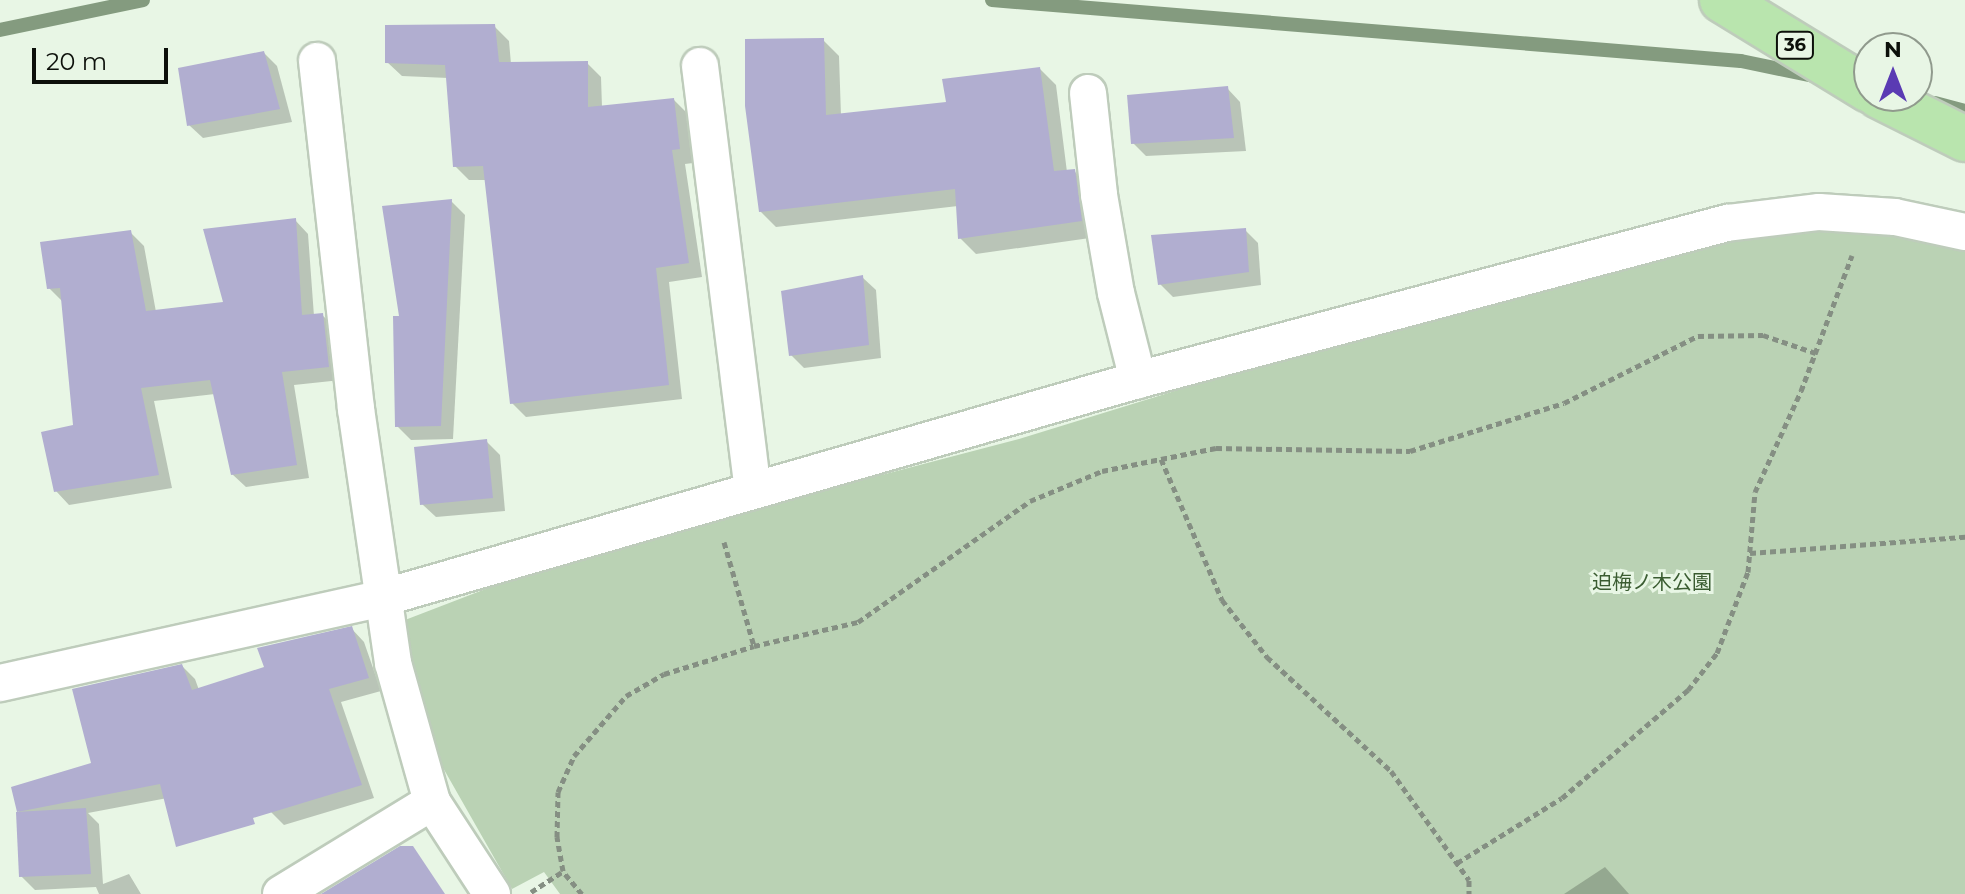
<!DOCTYPE html>
<meta charset="utf-8">
<style>
body{margin:0}
#map{position:relative;width:1965px;height:894px;overflow:hidden;background:#e8f6e5;font-family:Montserrat,"Noto Sans JP",sans-serif}
div>[style]{position:absolute}
.green>*{inset:0;background:#bad2b4}
.shadow>*{inset:0;background:#0003}
.stream>*{height:14px;margin:-7px;padding:0 7px;transform-origin:7px;border-radius:7px;background:#849b7f}
.building>*{inset:0;background:#b1aed0}
.path>*{height:5px;margin-top:-2.5px;transform-origin:0;background:repeating-linear-gradient(90deg,#858f83 0 6px,transparent 0 10px)}
.roads{filter:drop-shadow(2px 0 #beccbb) drop-shadow(-2px 0 #beccbb) drop-shadow(0 2px #beccbb) drop-shadow(0 -2px #beccbb)}
.minor>*{height:36px;margin:-18px;padding:0 18px;transform-origin:18px;border-radius:18px;background:#fff}
.primary>*{height:44px;margin:-22px;padding:0 22px;transform-origin:22px;border-radius:22px;background:#b9e5ae}
span{translate:-50% -50%;white-space:nowrap;text-align:center;line-height:1.15;-webkit-text-stroke:6px #e8f6e5;paint-order:stroke}
.shield-label span{padding:2px 6px;background:#e8f6e5;border:2px solid;border-radius:6px;-webkit-text-stroke-width:0}
.shield-label{font-size:18px;color:#0c100a;font-weight:700}
.park-label{font-size:20px;color:#3a5c31}
.north{position:absolute;left:1853px;top:32px;width:80px;height:80px;box-sizing:border-box;background:#e8f6e5;border:2px solid #909a8d;border-radius:50%;rotate:0deg;font-size:22px;font-weight:700;line-height:32px;text-align:center;color:#0c100a}
.north::after{content:'';display:block;margin:auto;width:28px;height:36px;background:#5a3bb3;clip-path:polygon(50% 0,100% 100%,50% 72%,0 100%)}
.scale{position:absolute;left:32px;top:48px;width:136px;height:36px;box-sizing:border-box;border:4px solid #0c100a;border-top:0;padding-left:10px;font-size:24px;line-height:28px;white-space:nowrap;color:#0c100a;-webkit-text-stroke:6px #e8f6e5;paint-order:stroke}
</style>
<div id="map">
<div class="green">
<div style="clip-path:polygon(1818px 229px,1905px 235px,1965px 251px,1965px 894px,560px 894px,544px 872px,512px 889px,438px 759px,410px 667px,405px 620px,509px 580px,717px 518px,1019px 439px,1308px 350px,1738px 239px)"></div>
</div>
<div class="shadow">
<div style="clip-path:polygon(494px 26px,509px 41px,511px 64px,587px 63px,601px 77px,602px 107px,674px 100px,688px 114px,693px 163px,685px 164px,702px 277px,669px 282px,682px 399px,526px 417px,512px 403px,487px 180px,469px 180px,455px 166px,448px 78px,402px 76px,387px 62px)"></div>
<div style="clip-path:polygon(823px 40px,839px 56px,841px 116px,948px 104px,1040px 69px,1056px 85px,1067px 172px,1074px 171px,1090px 187px,1097px 237px,976px 254px,960px 238px,958px 206px,776px 227px,760px 211px)"></div>
<div style="clip-path:polygon(264px 53px,277px 66px,292px 122px,203px 138px,189px 125px)"></div>
<div style="clip-path:polygon(1227px 88px,1240px 102px,1246px 151px,1146px 156px,1133px 143px)"></div>
<div style="clip-path:polygon(451px 201px,465px 215px,453px 439px,411px 440px,397px 426px,401px 318px)"></div>
<div style="clip-path:polygon(295px 220px,308px 234px,314px 316px,322px 315px,336px 328px,341px 380px,294px 385px,309px 478px,246px 487px,232px 474px,215px 394px,154px 401px,172px 488px,69px 505px,56px 491px,76px 427px,64px 303px,49px 288px,130px 232px,144px 246px,156px 312px,226px 303px)"></div>
<div style="clip-path:polygon(1245px 230px,1258px 243px,1261px 285px,1173px 297px,1160px 284px)"></div>
<div style="clip-path:polygon(862px 277px,876px 290px,881px 358px,804px 368px,791px 355px)"></div>
<div style="clip-path:polygon(486px 441px,500px 455px,505px 511px,436px 517px,422px 504px)"></div>
<div style="clip-path:polygon(351px 628px,364px 642px,381px 691px,341px 702px,374px 798px,284px 825px,271px 812px,194px 793px,88px 813px,99px 824px,103px 884px,129px 874px,141px 894px,99px 894px,96px 887px,35px 890px,21px 876px,22px 814px,18px 811px,93px 764px,182px 666px,195px 679px,199px 690px,267px 668px)"></div>
<div style="clip-path:polygon(1605px 867px,1629px 894px,1564px 894px)"></div>
</div>
<div class="stream">
<div style="left:992px;top:0;width:751px;rotate:4.66deg"></div>
<div style="left:1741px;top:61px;width:79px;rotate:11.7deg"></div>
<div style="left:0;top:30px;width:146px;rotate:-11.8deg"></div>
<div style="left:1935px;top:103px;width:31px;rotate:15deg"></div>
</div>
<div class="building">
<div style="clip-path:polygon(495px 24px,499px 62px,588px 61px,588px 107px,674px 98px,680px 149px,672px 150px,689px 263px,656px 268px,669px 385px,510px 404px,483px 166px,453px 167px,445px 65px,385px 63px,385px 25px)"></div>
<div style="clip-path:polygon(824px 38px,826px 115px,946px 102px,942px 79px,1040px 67px,1054px 171px,1075px 169px,1082px 221px,958px 239px,955px 189px,759px 212px,745px 106px,745px 39px)"></div>
<div style="clip-path:polygon(264px 51px,280px 109px,187px 126px,178px 68px)"></div>
<div style="clip-path:polygon(1228px 86px,1234px 138px,1131px 144px,1127px 95px)"></div>
<div style="clip-path:polygon(452px 199px,441px 426px,395px 427px,393px 316px,399px 316px,382px 206px)"></div>
<div style="clip-path:polygon(296px 218px,302px 315px,323px 313px,329px 367px,282px 372px,297px 465px,231px 475px,210px 380px,141px 388px,159px 475px,54px 492px,41px 432px,73px 425px,60px 288px,47px 289px,40px 242px,131px 230px,146px 311px,223px 302px,203px 229px)"></div>
<div style="clip-path:polygon(1246px 228px,1249px 272px,1158px 285px,1151px 235px)"></div>
<div style="clip-path:polygon(863px 275px,869px 345px,789px 356px,781px 291px)"></div>
<div style="clip-path:polygon(487px 439px,493px 498px,420px 505px,414px 447px)"></div>
<div style="clip-path:polygon(352px 626px,369px 678px,329px 689px,362px 785px,253px 818px,255px 824px,176px 847px,160px 784px,17px 812px,11px 787px,91px 763px,72px 689px,182px 664px,192px 690px,264px 667px,257px 648px)"></div>
<div style="clip-path:polygon(86px 808px,91px 874px,19px 877px,16px 812px)"></div>
<div style="clip-path:polygon(400px 846px,413px 846px,445px 894px,321px 894px)"></div>
</div>
<div class="path">
<div style="left:1161px;top:459px;width:56px;rotate:-11.3deg"></div>
<div style="left:1216px;top:448px;width:194px;rotate:0.9deg"></div>
<div style="left:1410px;top:451px;width:161px;rotate:-17.3deg"></div>
<div style="left:1564px;top:403px;width:150px;rotate:-26.6deg"></div>
<div style="left:1698px;top:336px;width:65px;rotate:-0.9deg"></div>
<div style="left:1763px;top:335px;width:56px;rotate:18.8deg"></div>
<div style="left:724px;top:542px;width:108px;rotate:73.9deg"></div>
<div style="left:1750px;top:553px;width:216px;rotate:-4.3deg"></div>
<div style="left:1457px;top:863px;width:123px;rotate:-31.8deg"></div>
<div style="left:1562px;top:798px;width:166px;rotate:-40.6deg"></div>
<div style="left:1688px;top:690px;width:47px;rotate:-51.9deg"></div>
<div style="left:1717px;top:653px;width:87px;rotate:-69.1deg"></div>
<div style="left:1748px;top:572px;width:80px;rotate:-85deg"></div>
<div style="left:1755px;top:492px;width:111px;rotate:-65.5deg"></div>
<div style="left:1801px;top:391px;width:145px;rotate:-69.4deg"></div>
<div style="left:531px;top:892px;width:38px;rotate:-33deg"></div>
<div style="left:582px;top:894px;width:30px;rotate:-130deg"></div>
<div style="left:563px;top:871px;width:35px;rotate:-100deg"></div>
<div style="left:557px;top:837px;width:45px;rotate:-88.7deg"></div>
<div style="left:558px;top:792px;width:39px;rotate:-66deg"></div>
<div style="left:574px;top:756px;width:79px;rotate:-49.1deg"></div>
<div style="left:626px;top:696px;width:44px;rotate:-30.1deg"></div>
<div style="left:664px;top:674px;width:94px;rotate:-17.3deg"></div>
<div style="left:754px;top:646px;width:107px;rotate:-13deg"></div>
<div style="left:858px;top:622px;width:210px;rotate:-35.1deg"></div>
<div style="left:1030px;top:501px;width:78px;rotate:-22.6deg"></div>
<div style="left:1102px;top:471px;width:60px;rotate:-11.5deg"></div>
<div style="left:1161px;top:459px;width:154px;rotate:66.6deg"></div>
<div style="left:1222px;top:600px;width:73px;rotate:51.7deg"></div>
<div style="left:1267px;top:657px;width:168px;rotate:42.6deg"></div>
<div style="left:1391px;top:771px;width:134px;rotate:54.4deg"></div>
<div style="left:1469px;top:880px;width:14px;rotate:90deg"></div>
</div>
<div class="roads">
<div class="minor">
<div style="left:317px;top:61px;width:350px;rotate:83.6deg"></div>
<div style="left:356px;top:409px;width:257px;rotate:81.7deg"></div>
<div style="left:393px;top:663px;width:144px;rotate:74.3deg"></div>
<div style="left:432px;top:802px;width:110px;rotate:56.9deg"></div>
<div style="left:700px;top:66px;width:427px;rotate:82.9deg"></div>
<div style="left:1088px;top:93px;width:103px;rotate:83.8deg"></div>
<div style="left:1099px;top:195px;width:99px;rotate:80.2deg"></div>
<div style="left:1116px;top:293px;width:90px;rotate:75.8deg"></div>
<div style="left:0;top:683px;width:391px;rotate:-12.5deg"></div>
<div style="left:382px;top:598px;width:787px;rotate:-16.09deg"></div>
<div style="left:1138px;top:380px;width:610px;rotate:-14.93deg"></div>
<div style="left:1727px;top:223px;width:93px;rotate:-6.8deg"></div>
<div style="left:1819px;top:212px;width:76px;rotate:3.8deg"></div>
<div style="left:1895px;top:217px;width:72px;rotate:12.1deg"></div>
<div style="left:281px;top:894px;width:177px;rotate:-31.4deg"></div>
</div>
<div class="primary">
<div style="left:1722px;top:0;width:172px;rotate:31.5deg"></div>
<div style="left:1879px;top:96px;width:96px;rotate:26.6deg"></div>
</div>
</div>
<div class="shield-label">
<span style="left:1795px;top:45px">36</span>
</div>
<div class="park-label">
<span style="left:1652px;top:582px">迫梅ノ木公園</span>
</div>
<div class="north">N</div>
<div class="scale">20 m</div>
</div>
